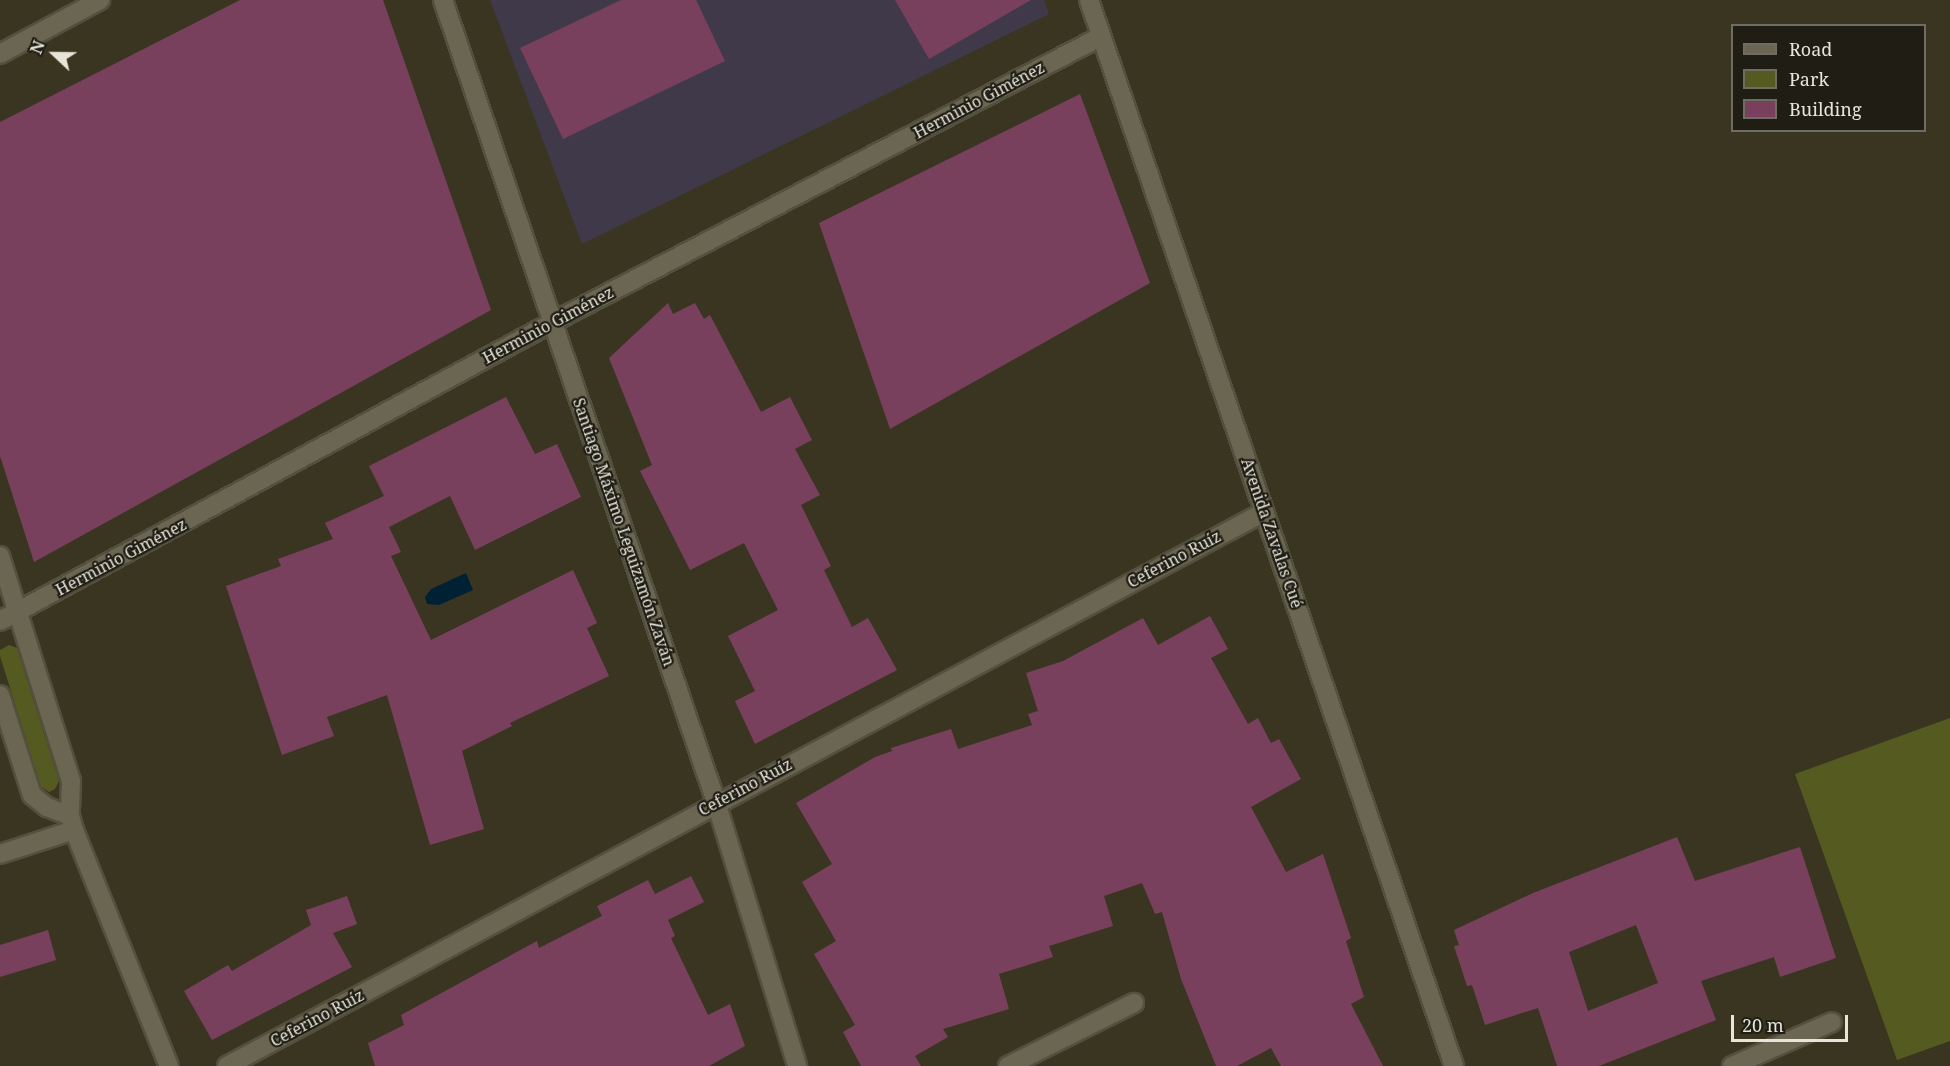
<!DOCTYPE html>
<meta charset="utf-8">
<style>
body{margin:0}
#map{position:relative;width:1950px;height:1066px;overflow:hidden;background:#3a3521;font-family:"Noto Serif",serif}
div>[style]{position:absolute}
.commercial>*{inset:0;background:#40394a}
.green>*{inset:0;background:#555a21}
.water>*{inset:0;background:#002133}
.building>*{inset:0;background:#79405e}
.roads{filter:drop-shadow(2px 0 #54503f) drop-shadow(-2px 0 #54503f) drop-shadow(0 2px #54503f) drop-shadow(0 -2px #54503f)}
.street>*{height:18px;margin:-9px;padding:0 9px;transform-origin:9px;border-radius:9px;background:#6b6651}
.secondary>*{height:18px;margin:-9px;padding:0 9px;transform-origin:9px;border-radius:9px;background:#6b6651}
span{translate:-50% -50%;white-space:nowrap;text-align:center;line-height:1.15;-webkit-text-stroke:4.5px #1f1d14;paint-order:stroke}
.street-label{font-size:16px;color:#e7e4d8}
.legend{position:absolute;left:1731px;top:24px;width:195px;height:108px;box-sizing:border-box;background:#1f1d14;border:2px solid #6f6d62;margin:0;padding:8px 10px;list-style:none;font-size:18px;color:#e7e4d8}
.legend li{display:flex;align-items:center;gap:12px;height:30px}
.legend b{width:30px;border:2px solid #6f6d62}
.north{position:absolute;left:24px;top:24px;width:60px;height:60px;-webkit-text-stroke:4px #1f1d14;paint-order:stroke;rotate:292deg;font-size:16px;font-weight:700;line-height:24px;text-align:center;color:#e7e4d8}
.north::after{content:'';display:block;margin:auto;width:21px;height:27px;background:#e7e4d8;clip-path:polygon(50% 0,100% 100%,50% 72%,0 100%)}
.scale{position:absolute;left:1731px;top:1015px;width:117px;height:27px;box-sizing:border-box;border:3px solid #e7e4d8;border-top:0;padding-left:8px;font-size:18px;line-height:21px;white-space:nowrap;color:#e7e4d8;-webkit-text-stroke:4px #1f1d14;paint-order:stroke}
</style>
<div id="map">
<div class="commercial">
<div style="clip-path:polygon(490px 0,1044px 0,1049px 14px,582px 244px)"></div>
</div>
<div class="green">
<div style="clip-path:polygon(9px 645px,17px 648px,59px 781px,55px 789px,49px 792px,41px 787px,0 656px,0 650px)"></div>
<div style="clip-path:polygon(1950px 718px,1950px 1041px,1897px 1060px,1795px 774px)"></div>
</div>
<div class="water">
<div style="clip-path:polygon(466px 573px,473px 590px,439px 605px,427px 604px,425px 597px,431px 589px)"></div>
</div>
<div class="building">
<div style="clip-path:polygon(240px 0,383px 0,491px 310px,34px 562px,0 456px,0 122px)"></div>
<div style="clip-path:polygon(621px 0,696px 0,725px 61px,563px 139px,520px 48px)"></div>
<div style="clip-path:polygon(895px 0,1031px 0,929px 59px)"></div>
<div style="clip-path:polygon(1080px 94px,1150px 283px,890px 429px,819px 223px)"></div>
<div style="clip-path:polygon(668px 303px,673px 314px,695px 303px,704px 319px,710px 315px,761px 412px,790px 397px,812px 440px,795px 449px,820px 495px,801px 505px,831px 566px,824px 570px,852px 627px,868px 618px,897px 670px,755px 744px,735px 701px,755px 691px,728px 636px,778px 610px,744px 543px,690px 570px,640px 471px,652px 465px,609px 358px)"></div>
<div style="clip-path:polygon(506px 397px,535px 454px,557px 444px,581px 497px,475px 550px,450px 496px,389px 527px,401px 552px,391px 556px,431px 640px,573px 570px,597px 623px,587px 628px,609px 676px,510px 723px,512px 726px,462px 751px,484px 829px,430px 845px,387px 695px,327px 717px,334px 736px,282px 755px,226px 586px,281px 566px,278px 559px,333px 539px,325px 523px,384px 496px,369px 466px)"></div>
<div style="clip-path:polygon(1210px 616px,1228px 649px,1211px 658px,1248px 724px,1258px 718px,1271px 743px,1279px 739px,1301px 779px,1251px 807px,1286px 872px,1323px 854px,1351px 938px,1346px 941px,1364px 997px,1351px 1004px,1383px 1066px,1281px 1066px,1271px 1048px,1237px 1066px,1216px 1066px,1181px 979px,1162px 912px,1155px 914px,1142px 883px,1104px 896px,1113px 926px,1049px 946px,1053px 957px,999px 974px,1009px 1009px,943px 1029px,948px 1037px,915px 1056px,921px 1066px,861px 1066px,843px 1032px,855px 1025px,814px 954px,836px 941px,802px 882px,832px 864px,796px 803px,875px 757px,892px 751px,891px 748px,951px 729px,958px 749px,1032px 725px,1028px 714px,1038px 711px,1026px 673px,1063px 661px,1143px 618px,1158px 645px)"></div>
<div style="clip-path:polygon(evenodd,1677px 837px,1695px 881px,1800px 847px,1836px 958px,1780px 977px,1774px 957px,1701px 981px,1716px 1020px,1599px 1066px,1557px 1066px,1538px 1008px,1485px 1025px,1472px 985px,1467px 986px,1454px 946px,1459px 945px,1454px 930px,1533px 893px,1677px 837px,1636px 925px,1658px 983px,1588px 1011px,1569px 952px,1636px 925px)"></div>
<div style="clip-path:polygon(691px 876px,704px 902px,668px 920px,675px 936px,671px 938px,708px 1015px,730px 1004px,745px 1046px,709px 1066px,375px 1066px,368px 1043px,404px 1025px,401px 1015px,537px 941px,539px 948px,602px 916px,597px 906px,648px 880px,655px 894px)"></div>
<div style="clip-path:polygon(347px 896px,357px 924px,333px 933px,352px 967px,212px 1040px,184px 991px,228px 965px,232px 971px,311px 925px,306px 910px)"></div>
<div style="clip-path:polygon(48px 930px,56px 960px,0 977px,0 945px)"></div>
</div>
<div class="roads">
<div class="street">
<div style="left:443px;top:0;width:847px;rotate:71.2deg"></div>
<div style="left:716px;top:802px;width:276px;rotate:72.9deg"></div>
<div style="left:0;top:54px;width:114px;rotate:-28.4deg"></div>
<div style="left:0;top:556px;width:236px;rotate:72.5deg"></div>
<div style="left:71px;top:781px;width:35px;rotate:92deg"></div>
<div style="left:70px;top:816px;width:15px;rotate:74deg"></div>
<div style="left:74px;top:830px;width:254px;rotate:68.1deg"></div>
<div style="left:0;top:621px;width:629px;rotate:-28.4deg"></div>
<div style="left:553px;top:322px;width:617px;rotate:-27.52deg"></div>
<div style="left:0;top:695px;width:105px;rotate:72.3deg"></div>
<div style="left:32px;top:795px;width:19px;rotate:39deg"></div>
<div style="left:47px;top:807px;width:25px;rotate:21deg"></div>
<div style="left:0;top:854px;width:78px;rotate:-18deg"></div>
<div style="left:227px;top:1066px;width:1176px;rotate:-28.11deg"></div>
<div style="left:1008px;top:1066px;width:141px;rotate:-26.6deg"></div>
<div style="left:1732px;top:1066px;width:109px;rotate:-23.7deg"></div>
</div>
<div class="secondary">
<div style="left:1089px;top:0;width:1127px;rotate:71.1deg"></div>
</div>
</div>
<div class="street-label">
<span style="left:979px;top:100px;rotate:-28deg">Herminio Giménez</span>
<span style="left:548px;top:325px;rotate:-28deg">Herminio Giménez</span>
<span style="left:624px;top:532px;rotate:71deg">Santiago Máximo Leguizamón Zaván</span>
<span style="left:1272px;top:533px;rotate:71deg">Avenida Zavalas Cué</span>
<span style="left:121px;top:557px;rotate:-28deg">Herminio Giménez</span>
<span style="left:1174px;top:559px;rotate:-28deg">Ceferino Ruíz</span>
<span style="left:745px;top:787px;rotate:-28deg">Ceferino Ruíz</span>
<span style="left:317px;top:1018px;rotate:-28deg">Ceferino Ruíz</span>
</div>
<ul class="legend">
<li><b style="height:8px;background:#6b6651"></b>Road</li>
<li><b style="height:16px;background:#555a21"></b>Park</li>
<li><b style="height:16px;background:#79405e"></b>Building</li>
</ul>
<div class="north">N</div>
<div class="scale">20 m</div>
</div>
